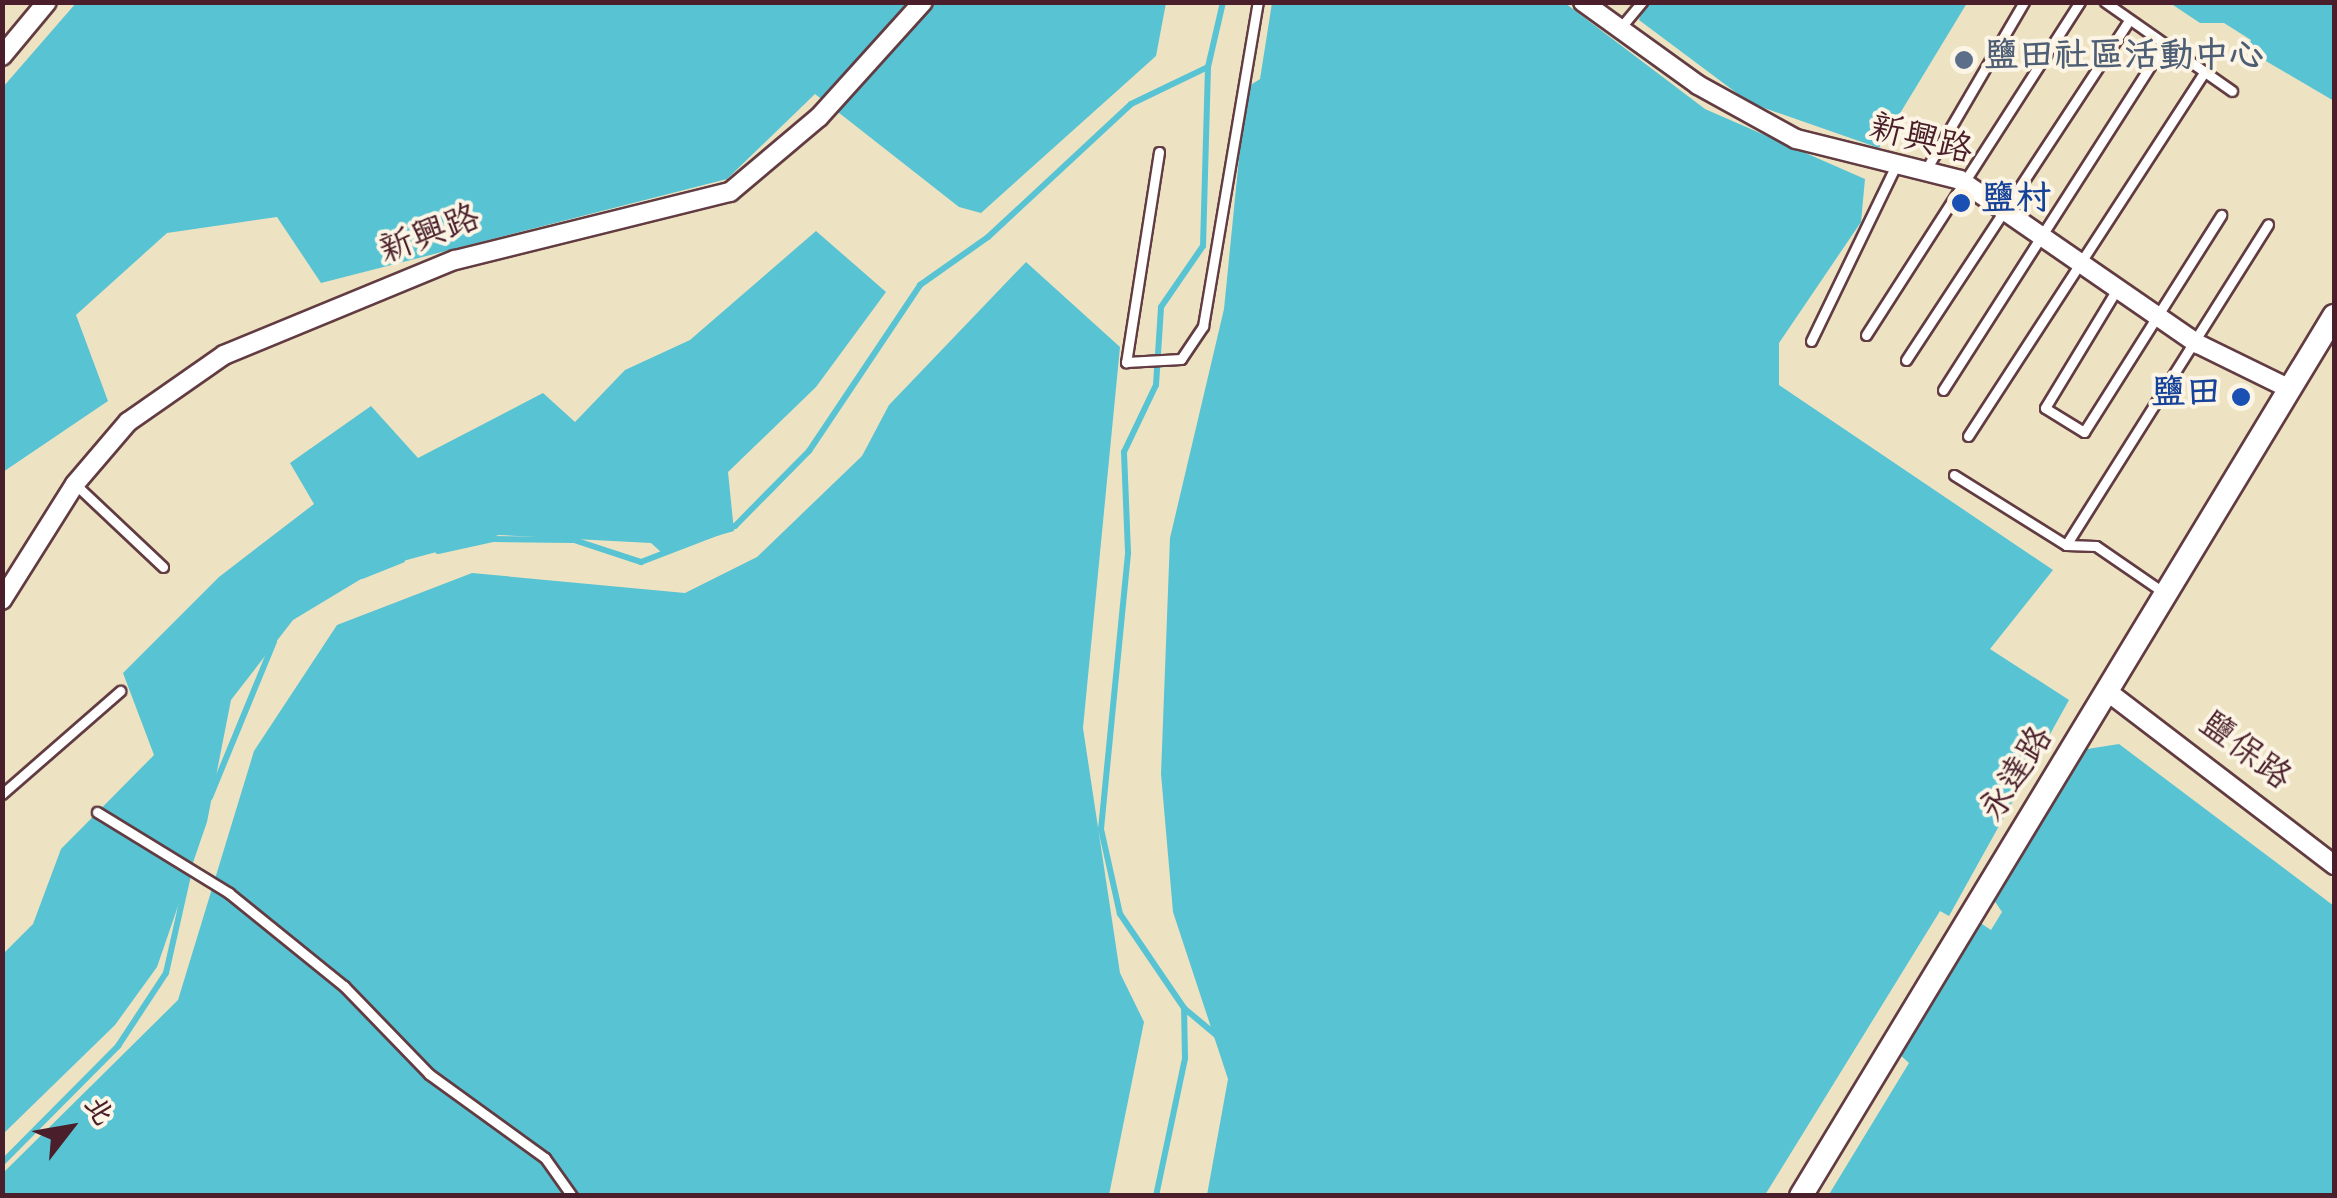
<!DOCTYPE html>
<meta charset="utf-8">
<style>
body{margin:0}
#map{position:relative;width:2337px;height:1198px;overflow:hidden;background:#ede3c3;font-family:"Gochi Hand","LXGW WenKai TC",sans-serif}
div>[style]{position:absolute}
.water>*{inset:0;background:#58c3d3}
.stream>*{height:6px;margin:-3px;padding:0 3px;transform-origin:3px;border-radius:3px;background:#58c3d3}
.roads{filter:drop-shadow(2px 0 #623c42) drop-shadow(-2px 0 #623c42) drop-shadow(0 2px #623c42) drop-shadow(0 -2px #623c42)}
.service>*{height:9px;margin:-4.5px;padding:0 4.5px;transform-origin:4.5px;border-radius:4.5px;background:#fff}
.minor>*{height:18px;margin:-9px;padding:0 9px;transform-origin:9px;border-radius:9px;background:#fff}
.tertiary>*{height:22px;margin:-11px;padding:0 11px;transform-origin:11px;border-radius:11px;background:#fff}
.dots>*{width:28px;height:28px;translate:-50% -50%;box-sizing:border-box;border:5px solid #fcf5e5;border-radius:50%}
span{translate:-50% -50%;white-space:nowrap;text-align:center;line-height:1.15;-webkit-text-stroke:8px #fcf5e5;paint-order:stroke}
.service-label{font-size:35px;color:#4e5e75;font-weight:700}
.left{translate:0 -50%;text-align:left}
.street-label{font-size:35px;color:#4a1f2b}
.transit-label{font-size:35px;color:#164399;font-weight:700}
.right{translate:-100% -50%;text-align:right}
.frame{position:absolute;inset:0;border:5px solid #4a1f2b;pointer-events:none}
.north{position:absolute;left:20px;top:1078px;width:100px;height:100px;-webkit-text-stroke:8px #fcf5e5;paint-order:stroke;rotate:59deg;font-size:28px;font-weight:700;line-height:40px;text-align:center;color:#4a1f2b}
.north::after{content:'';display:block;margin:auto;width:35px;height:45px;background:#4a1f2b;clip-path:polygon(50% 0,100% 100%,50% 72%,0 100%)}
</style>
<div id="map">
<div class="water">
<div style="clip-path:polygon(76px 3px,1166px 3px,1156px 56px,981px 213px,959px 207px,815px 94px,727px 179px,321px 283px,277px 217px,167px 233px,76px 315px,108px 401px,3px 472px,3px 87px)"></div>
<div style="clip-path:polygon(1272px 3px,1565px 3px,1705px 109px,1865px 179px,1861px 222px,1779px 343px,1779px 385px,2053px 570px,1990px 649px,2069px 700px,1949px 916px,1940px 911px,1765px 1195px,1207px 1195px,1228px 1079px,1173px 912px,1161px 774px,1170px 538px,1224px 309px,1246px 88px,1260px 79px)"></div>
<div style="clip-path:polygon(1644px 3px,1967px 3px,1879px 148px,1750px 103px,1639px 20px)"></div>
<div style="clip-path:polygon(2170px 3px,2334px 3px,2334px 101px,2247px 50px,2251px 40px,2224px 23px,2200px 23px)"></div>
<div style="clip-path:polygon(816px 231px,886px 292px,816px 387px,728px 472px,734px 531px,661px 552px,651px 543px,499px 535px,381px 567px,293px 620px,231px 700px,207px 822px,157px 967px,115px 1025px,3px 1134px,3px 954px,33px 924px,61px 849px,154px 755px,123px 673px,219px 577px,314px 504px,290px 463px,371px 406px,418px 458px,543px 393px,575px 422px,625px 370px,690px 340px)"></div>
<div style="clip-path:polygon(1026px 262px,1120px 347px,1083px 728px,1120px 973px,1144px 1022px,1109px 1195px,3px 1196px,3px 1173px,178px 1000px,254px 751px,337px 625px,472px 573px,685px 593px,757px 557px,862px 456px,889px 405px)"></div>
<div style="clip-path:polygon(2119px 744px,2334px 906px,2334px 1195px,1828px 1196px,1909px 1063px,1898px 1053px,1979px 922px,1991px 930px,2002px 912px,1994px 900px,2087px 749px)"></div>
</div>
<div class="stream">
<div style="left:438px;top:551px;width:56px;rotate:-12.3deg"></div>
<div style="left:493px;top:539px;width:81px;rotate:0.7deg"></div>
<div style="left:574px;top:540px;width:71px;rotate:18.2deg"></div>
<div style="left:641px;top:562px;width:101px;rotate:-21deg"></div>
<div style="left:735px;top:526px;width:105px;rotate:-45.4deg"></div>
<div style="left:809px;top:451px;width:200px;rotate:-56.2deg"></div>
<div style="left:920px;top:285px;width:83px;rotate:-35.2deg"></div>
<div style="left:988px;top:237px;width:195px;rotate:-42.9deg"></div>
<div style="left:1131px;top:104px;width:85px;rotate:-25.7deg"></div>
<div style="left:362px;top:576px;width:43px;rotate:-21.8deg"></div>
<div style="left:210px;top:797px;width:168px;rotate:-67.6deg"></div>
<div style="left:1185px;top:1009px;width:47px;rotate:39.8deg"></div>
<div style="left:2px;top:1163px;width:165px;rotate:-45.2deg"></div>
<div style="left:118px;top:1046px;width:87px;rotate:-56.7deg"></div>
<div style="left:166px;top:973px;width:105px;rotate:-77.3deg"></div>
<div style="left:1156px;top:1196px;width:141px;rotate:-78.1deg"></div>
<div style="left:1185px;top:1058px;width:50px;rotate:-91.1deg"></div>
<div style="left:1184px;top:1008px;width:114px;rotate:-124.2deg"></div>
<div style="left:1120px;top:914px;width:87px;rotate:-102.6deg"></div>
<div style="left:1101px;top:829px;width:278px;rotate:-84.4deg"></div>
<div style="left:1128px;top:552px;width:100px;rotate:-92.3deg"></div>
<div style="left:1124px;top:452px;width:74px;rotate:-64.5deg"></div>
<div style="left:1156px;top:385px;width:78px;rotate:-86.3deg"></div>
<div style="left:1161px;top:307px;width:74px;rotate:-55.5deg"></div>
<div style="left:1203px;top:246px;width:179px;rotate:-88.4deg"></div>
<div style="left:1208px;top:67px;width:67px;rotate:-77deg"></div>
</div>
<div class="roads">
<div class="service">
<div style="left:2105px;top:2px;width:155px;rotate:35deg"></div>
<div style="left:1621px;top:27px;width:33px;rotate:-50deg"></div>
<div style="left:1159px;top:152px;width:213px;rotate:98.9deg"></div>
<div style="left:1126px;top:362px;width:55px;rotate:-3.1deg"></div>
<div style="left:1181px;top:359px;width:40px;rotate:-56deg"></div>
<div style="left:1203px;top:326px;width:329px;rotate:-80.4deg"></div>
<div style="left:1924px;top:173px;width:198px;rotate:-59.7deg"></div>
<div style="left:2117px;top:289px;width:139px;rotate:121.2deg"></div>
<div style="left:2045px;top:408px;width:46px;rotate:31.6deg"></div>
<div style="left:2084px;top:432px;width:257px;rotate:-57.7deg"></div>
<div style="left:1866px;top:335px;width:396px;rotate:-57.3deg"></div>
<div style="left:1811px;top:341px;width:193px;rotate:-64.2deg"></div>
<div style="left:1906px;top:360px;width:407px;rotate:-56.7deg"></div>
<div style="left:1943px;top:390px;width:411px;rotate:-57.4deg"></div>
<div style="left:1968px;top:436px;width:433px;rotate:-57deg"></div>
<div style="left:1954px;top:475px;width:132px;rotate:32deg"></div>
<div style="left:2066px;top:545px;width:30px;rotate:2deg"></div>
<div style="left:2096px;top:546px;width:81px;rotate:34.5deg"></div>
<div style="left:75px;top:484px;width:121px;rotate:43.3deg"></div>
<div style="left:2066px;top:545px;width:379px;rotate:-57.8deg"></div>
<div style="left:2px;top:794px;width:157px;rotate:-41.1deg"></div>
<div style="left:97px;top:812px;width:155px;rotate:31.5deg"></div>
<div style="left:229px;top:893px;width:148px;rotate:39deg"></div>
<div style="left:344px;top:986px;width:122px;rotate:46deg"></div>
<div style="left:429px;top:1074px;width:143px;rotate:35.9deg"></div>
<div style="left:545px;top:1158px;width:47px;rotate:54.6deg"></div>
</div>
<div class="minor">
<div style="left:1583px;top:2px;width:142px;rotate:35.8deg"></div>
<div style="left:1698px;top:85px;width:112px;rotate:28.9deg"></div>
<div style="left:1796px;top:139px;width:169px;rotate:14deg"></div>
<div style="left:1960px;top:180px;width:289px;rotate:34.6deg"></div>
<div style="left:2198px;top:344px;width:100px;rotate:26.1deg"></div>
<div style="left:2px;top:56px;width:70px;rotate:-50.2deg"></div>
<div style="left:2px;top:600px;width:137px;rotate:-57.8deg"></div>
<div style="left:75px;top:484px;width:82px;rotate:-49.5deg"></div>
<div style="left:128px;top:422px;width:117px;rotate:-34.9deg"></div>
<div style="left:224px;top:355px;width:250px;rotate:-22.4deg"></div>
<div style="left:455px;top:260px;width:283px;rotate:-13.9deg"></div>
<div style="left:730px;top:192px;width:116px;rotate:-40.1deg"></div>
<div style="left:819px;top:117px;width:155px;rotate:-47.9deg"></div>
<div style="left:2112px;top:695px;width:280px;rotate:37.4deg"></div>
</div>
<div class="tertiary">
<div style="left:1801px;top:1196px;width:1029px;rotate:-58.8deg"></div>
</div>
</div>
<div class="dots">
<div style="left:1964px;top:60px;background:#5c6f8a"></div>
<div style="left:1961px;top:203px;background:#1a4fb4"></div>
<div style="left:2241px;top:397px;background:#1a4fb4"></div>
</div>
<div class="service-label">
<span class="left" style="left:1984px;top:60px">鹽田社區活動中心</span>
</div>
<div class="street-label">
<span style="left:1920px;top:143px;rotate:14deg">新興路</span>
<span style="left:431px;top:238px;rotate:-21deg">新興路</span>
<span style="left:2243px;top:754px;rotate:37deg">鹽保路</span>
<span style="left:2020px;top:776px;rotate:-58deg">永達路</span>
</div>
<div class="transit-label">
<span class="left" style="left:1981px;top:203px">鹽村</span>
<span class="right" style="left:2221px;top:397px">鹽田</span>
</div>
<div class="frame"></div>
<div class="north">北</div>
</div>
